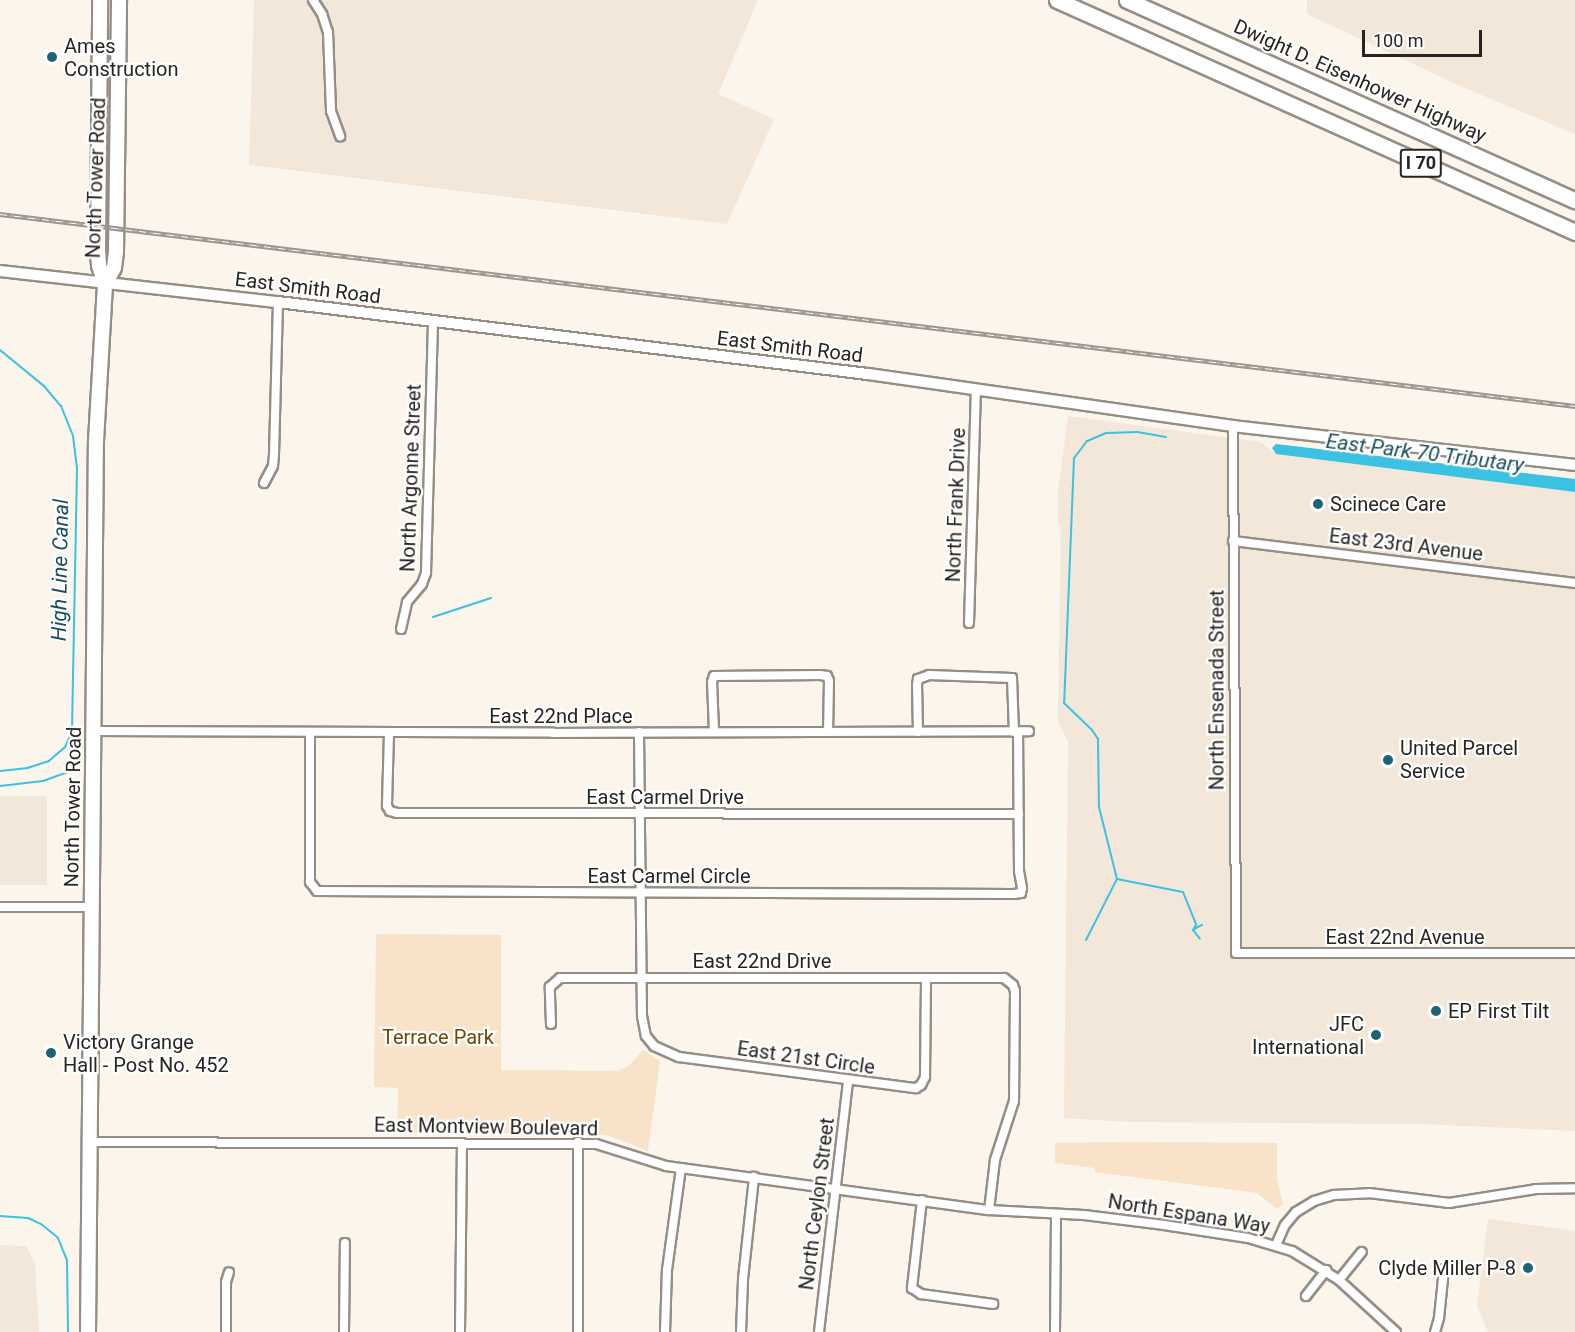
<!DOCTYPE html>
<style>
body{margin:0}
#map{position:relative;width:1575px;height:1332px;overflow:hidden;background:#fbf5ec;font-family:Roboto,sans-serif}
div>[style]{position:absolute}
.built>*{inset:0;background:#f3e7d9}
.green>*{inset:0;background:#f8e2c8}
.water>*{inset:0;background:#3bc1e1}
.stream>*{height:2px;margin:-1px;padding:0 1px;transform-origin:1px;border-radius:1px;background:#3bc1e1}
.roads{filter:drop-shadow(2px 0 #948e86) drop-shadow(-2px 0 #948e86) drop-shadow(0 2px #948e86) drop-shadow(0 -2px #948e86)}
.minor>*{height:8px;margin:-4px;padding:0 4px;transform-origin:4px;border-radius:4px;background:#fff}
.tertiary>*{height:10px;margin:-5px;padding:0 5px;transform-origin:5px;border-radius:5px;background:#fff}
.primary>*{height:14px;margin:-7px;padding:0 7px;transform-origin:7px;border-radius:7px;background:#fff}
.motorway>*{height:15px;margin:-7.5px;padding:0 7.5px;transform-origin:7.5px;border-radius:7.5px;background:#fff}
.rail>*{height:4.5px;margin-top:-2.25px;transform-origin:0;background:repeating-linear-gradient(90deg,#fff 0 7px,#9a9690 0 14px);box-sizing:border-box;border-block:2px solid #9a9690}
.dots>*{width:16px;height:16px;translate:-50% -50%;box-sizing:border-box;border:3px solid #fff;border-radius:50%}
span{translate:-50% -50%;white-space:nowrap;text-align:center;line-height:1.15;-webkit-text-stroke:4.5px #fff;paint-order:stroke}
.shield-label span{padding:2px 4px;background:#fff;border:2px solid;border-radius:4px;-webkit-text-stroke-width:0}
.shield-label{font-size:18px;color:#272522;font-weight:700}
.poi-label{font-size:20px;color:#272522}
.left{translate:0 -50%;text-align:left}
.right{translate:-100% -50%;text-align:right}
.street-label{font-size:20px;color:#272522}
.park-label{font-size:20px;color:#6e4703}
.water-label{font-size:21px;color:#174e5c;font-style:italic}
.scale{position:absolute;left:1362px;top:30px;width:120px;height:27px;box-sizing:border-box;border:3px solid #272522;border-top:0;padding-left:8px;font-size:18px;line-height:21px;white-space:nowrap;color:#272522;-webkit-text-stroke:4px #fff;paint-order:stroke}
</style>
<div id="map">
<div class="built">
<div style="clip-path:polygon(254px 0,758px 0,718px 94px,774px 119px,727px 224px,249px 165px)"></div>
<div style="clip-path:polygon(1307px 0,1575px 0,1575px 134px,1460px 86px,1307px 14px)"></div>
<div style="clip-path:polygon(1068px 416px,1261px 442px,1276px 454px,1575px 492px,1575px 1131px,1421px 1124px,1129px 1122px,1064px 1118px,1068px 742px,1058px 721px,1061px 525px,1058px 525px,1058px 491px)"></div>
<div style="clip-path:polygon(0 796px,47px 796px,47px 885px,0 885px)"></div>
<div style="clip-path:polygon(1488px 1219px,1575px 1231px,1575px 1332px,1488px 1332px,1477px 1305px)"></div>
<div style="clip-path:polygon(0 1245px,26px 1246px,35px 1262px,39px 1332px,0 1332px)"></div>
</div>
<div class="green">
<div style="clip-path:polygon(376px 934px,501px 935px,501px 1070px,618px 1071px,630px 1065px,643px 1050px,660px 1061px,648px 1151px,610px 1136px,590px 1133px,397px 1133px,398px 1088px,374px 1087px)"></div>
<div style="clip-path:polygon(1132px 1142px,1277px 1143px,1277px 1179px,1283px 1204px,1277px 1209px,1257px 1193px,1095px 1172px,1095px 1168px,1055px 1163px,1055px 1143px)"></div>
</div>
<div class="water">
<div style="clip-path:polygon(1276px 444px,1575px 479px,1575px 492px,1276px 454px,1272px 448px)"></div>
</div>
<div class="stream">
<div style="left:0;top:350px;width:57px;rotate:39.3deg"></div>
<div style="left:44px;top:386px;width:26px;rotate:50deg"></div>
<div style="left:61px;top:406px;width:32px;rotate:68deg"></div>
<div style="left:73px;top:436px;width:33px;rotate:83deg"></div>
<div style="left:77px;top:469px;width:263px;rotate:91.1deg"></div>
<div style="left:72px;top:732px;width:17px;rotate:115deg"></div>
<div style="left:65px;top:747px;width:21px;rotate:139deg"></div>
<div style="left:49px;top:761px;width:22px;rotate:162deg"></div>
<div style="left:28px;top:768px;width:28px;rotate:174deg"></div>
<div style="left:1166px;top:437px;width:29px;rotate:-170deg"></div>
<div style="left:1137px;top:432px;width:31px;rotate:178deg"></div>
<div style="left:1106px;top:433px;width:21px;rotate:157deg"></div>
<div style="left:1087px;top:441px;width:21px;rotate:127deg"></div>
<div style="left:1074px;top:458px;width:245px;rotate:92.3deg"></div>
<div style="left:1064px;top:703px;width:39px;rotate:44deg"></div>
<div style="left:1092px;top:730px;width:11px;rotate:56deg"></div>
<div style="left:1098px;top:739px;width:68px;rotate:89.2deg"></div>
<div style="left:1099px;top:807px;width:74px;rotate:76deg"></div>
<div style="left:1117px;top:879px;width:67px;rotate:11.1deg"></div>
<div style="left:1183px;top:892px;width:35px;rotate:68deg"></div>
<div style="left:1196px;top:925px;width:6px;rotate:121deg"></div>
<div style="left:1193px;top:930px;width:11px;rotate:52deg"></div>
<div style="left:433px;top:617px;width:61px;rotate:-18.1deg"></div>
<div style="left:0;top:786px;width:43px;rotate:-6.6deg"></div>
<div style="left:43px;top:781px;width:37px;rotate:-20deg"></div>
<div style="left:1194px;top:929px;width:9px;rotate:-27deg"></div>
<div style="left:1086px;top:940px;width:68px;rotate:-63.1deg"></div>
<div style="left:0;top:1216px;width:28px;rotate:4deg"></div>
<div style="left:28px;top:1218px;width:14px;rotate:25deg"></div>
<div style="left:41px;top:1224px;width:22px;rotate:39deg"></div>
<div style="left:58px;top:1238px;width:24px;rotate:68deg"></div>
<div style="left:67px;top:1260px;width:72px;rotate:89.2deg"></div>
</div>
<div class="roads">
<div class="minor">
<div style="left:313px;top:0;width:17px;rotate:57deg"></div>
<div style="left:322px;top:14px;width:19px;rotate:72deg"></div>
<div style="left:328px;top:32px;width:79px;rotate:87.8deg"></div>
<div style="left:331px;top:111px;width:27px;rotate:70deg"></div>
<div style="left:1233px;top:426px;width:527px;rotate:89.67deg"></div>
<div style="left:1236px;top:953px;width:339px"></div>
<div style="left:264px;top:483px;width:19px;rotate:-62deg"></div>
<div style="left:273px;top:466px;width:11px;rotate:-85deg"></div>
<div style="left:274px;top:455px;width:153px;rotate:-88.5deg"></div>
<div style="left:1233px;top:541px;width:345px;rotate:7deg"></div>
<div style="left:969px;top:623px;width:234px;rotate:-88.3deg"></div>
<div style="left:401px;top:629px;width:28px;rotate:-77deg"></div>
<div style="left:407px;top:602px;width:23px;rotate:-50deg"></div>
<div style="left:422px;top:584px;width:12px;rotate:-70deg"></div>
<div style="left:426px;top:573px;width:251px;rotate:-88.4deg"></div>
<div style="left:94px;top:731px;width:459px;rotate:0.2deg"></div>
<div style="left:553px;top:733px;width:476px;rotate:-0.2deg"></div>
<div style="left:714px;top:731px;width:49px;rotate:-92.3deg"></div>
<div style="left:712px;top:682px;width:6px;rotate:-72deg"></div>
<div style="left:714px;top:676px;width:106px;rotate:-0.5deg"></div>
<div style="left:820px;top:675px;width:7px;rotate:8deg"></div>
<div style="left:827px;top:676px;width:5px;rotate:68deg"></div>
<div style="left:829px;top:681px;width:50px;rotate:91.1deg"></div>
<div style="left:639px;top:732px;width:284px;rotate:89.4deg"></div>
<div style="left:642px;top:1016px;width:20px;rotate:79deg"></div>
<div style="left:646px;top:1036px;width:13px;rotate:51deg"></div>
<div style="left:654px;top:1046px;width:27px;rotate:24deg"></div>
<div style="left:679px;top:1057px;width:239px;rotate:7.5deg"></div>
<div style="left:916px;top:1088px;width:6px;rotate:-31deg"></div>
<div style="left:921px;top:1085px;width:9px;rotate:-63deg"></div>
<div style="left:925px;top:1077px;width:99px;rotate:-89.4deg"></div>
<div style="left:918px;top:732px;width:47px;rotate:-91.2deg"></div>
<div style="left:917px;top:685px;width:6px;rotate:-81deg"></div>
<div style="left:918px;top:679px;width:12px;rotate:-20deg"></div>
<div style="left:929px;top:675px;width:83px;rotate:2.1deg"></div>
<div style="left:1012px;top:678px;width:54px;rotate:87.9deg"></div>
<div style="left:310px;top:733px;width:149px;rotate:90deg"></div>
<div style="left:310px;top:882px;width:11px;rotate:52deg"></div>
<div style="left:317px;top:891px;width:697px;rotate:0.25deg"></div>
<div style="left:1014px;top:894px;width:7px;rotate:-8deg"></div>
<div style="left:1021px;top:893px;width:5px;rotate:-79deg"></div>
<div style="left:1022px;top:888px;width:17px;rotate:-100deg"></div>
<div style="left:1019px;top:871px;width:139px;rotate:-90.4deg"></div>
<div style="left:389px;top:733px;width:73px;rotate:91.6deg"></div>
<div style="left:387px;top:806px;width:6px;rotate:59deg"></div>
<div style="left:390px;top:811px;width:7px;rotate:16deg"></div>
<div style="left:397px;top:813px;width:622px;rotate:0.09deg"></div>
<div style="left:0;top:907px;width:91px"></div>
<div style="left:551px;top:1024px;width:37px;rotate:-92deg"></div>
<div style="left:550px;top:987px;width:13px;rotate:-42deg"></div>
<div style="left:560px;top:978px;width:444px"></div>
<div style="left:1004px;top:978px;width:11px;rotate:38deg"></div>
<div style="left:1013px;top:985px;width:6px;rotate:72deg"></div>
<div style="left:1015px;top:991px;width:110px;rotate:90.5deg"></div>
<div style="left:1014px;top:1101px;width:62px;rotate:107.9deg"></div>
<div style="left:995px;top:1160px;width:50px;rotate:96.8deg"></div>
<div style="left:89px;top:1142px;width:507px;rotate:0.23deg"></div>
<div style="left:596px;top:1144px;width:73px;rotate:17.4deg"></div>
<div style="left:666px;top:1166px;width:326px;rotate:7.8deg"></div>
<div style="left:989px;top:1210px;width:95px;rotate:3deg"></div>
<div style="left:1084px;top:1215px;width:81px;rotate:7.1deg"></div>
<div style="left:1164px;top:1225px;width:85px;rotate:8.8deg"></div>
<div style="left:1248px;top:1238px;width:46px;rotate:16.5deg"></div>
<div style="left:1292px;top:1251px;width:55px;rotate:31.7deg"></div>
<div style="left:1339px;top:1280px;width:77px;rotate:42.4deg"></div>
<div style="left:922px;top:1200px;width:89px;rotate:96.5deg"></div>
<div style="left:912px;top:1288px;width:11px;rotate:34deg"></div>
<div style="left:921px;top:1294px;width:73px;rotate:7.9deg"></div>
<div style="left:1276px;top:1245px;width:22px;rotate:-66deg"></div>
<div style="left:1285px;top:1225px;width:17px;rotate:-50deg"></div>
<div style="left:1296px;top:1212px;width:21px;rotate:-31deg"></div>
<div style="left:1314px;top:1201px;width:21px;rotate:-17deg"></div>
<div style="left:1334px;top:1195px;width:35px;rotate:-3deg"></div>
<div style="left:1369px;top:1193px;width:81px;rotate:7.1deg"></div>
<div style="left:1449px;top:1203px;width:88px;rotate:-9.1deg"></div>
<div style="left:1536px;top:1189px;width:39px;rotate:-1deg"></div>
<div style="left:1339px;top:1280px;width:36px;rotate:-51deg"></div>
<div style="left:1306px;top:1296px;width:33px;rotate:-52deg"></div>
<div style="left:226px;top:1332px;width:50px;rotate:-90deg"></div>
<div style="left:226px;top:1282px;width:10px;rotate:-73deg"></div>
<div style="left:344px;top:1332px;width:89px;rotate:-89.4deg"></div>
<div style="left:460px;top:1332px;width:189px;rotate:-89.4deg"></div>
<div style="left:578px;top:1332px;width:190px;rotate:-90deg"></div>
<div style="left:665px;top:1332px;width:62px;rotate:-88.2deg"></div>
<div style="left:667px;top:1270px;width:103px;rotate:-82.2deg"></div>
<div style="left:741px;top:1332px;width:53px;rotate:-87.8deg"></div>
<div style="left:743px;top:1279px;width:103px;rotate:-83.8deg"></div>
<div style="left:819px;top:1332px;width:254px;rotate:-83.4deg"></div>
<div style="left:1055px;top:1332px;width:118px;rotate:-89.5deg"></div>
<div style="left:1435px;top:1332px;width:15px;rotate:-74deg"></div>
<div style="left:1439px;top:1318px;width:49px;rotate:-84.2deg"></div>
</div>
<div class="tertiary">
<div style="left:0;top:271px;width:280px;rotate:6.4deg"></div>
<div style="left:278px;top:302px;width:594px;rotate:6.96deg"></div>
<div style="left:868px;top:374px;width:369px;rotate:8.1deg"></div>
<div style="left:1233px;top:426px;width:344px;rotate:6.5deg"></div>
</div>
<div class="primary">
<div style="left:105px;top:284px;width:18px;rotate:-61deg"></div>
<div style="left:114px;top:268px;width:16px;rotate:-83deg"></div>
<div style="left:116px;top:252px;width:252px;rotate:-89.3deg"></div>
<div style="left:88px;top:1332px;width:891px;rotate:-89.49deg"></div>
<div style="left:96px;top:441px;width:157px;rotate:-86.7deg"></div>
<div style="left:105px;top:284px;width:20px;rotate:-108deg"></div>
<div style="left:99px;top:265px;width:14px;rotate:-94deg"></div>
<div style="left:98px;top:251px;width:251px;rotate:-89.5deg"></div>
</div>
<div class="motorway">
<div style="left:1057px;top:0;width:568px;rotate:24.13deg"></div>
<div style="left:1127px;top:0;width:491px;rotate:24.1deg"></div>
</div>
</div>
<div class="rail">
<div style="left:0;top:214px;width:1587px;rotate:6.95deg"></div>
</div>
<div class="dots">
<div style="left:52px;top:57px;background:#1d6374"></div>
<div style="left:1318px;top:504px;background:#1d6374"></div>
<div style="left:1388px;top:760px;background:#1d6374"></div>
<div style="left:1436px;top:1011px;background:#1d6374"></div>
<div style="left:1376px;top:1035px;background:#1d6374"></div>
<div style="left:51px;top:1053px;background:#1d6374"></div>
<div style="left:1528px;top:1268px;background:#1d6374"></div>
</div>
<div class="shield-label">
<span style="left:1421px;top:163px">I 70</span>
</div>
<div class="poi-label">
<span class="left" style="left:64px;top:58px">Ames<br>Construction</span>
<span class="left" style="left:1330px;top:504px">Scinece Care</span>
<span class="left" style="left:1400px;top:760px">United Parcel<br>Service</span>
<span class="left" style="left:1448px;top:1011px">EP First Tilt</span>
<span class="right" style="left:1364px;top:1036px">JFC<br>International</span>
<span class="left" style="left:63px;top:1054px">Victory Grange<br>Hall - Post No. 452</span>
<span class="right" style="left:1516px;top:1268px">Clyde Miller P-8</span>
</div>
<div class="street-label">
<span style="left:1360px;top:81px;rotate:24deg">Dwight D. Eisenhower Highway</span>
<span style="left:96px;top:178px;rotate:-88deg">North Tower Road</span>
<span style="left:308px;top:288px;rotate:7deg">East Smith Road</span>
<span style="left:790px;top:347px;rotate:7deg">East Smith Road</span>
<span style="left:411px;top:478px;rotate:-88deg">North Argonne Street</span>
<span style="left:956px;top:505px;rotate:-88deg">North Frank Drive</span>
<span style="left:1406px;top:545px;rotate:7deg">East 23rd Avenue</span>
<span style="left:1217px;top:690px;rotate:-90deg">North Ensenada Street</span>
<span style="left:561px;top:716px">East 22nd Place</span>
<span style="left:665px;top:797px">East Carmel Drive</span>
<span style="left:73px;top:807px;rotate:-89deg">North Tower Road</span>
<span style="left:669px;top:876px">East Carmel Circle</span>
<span style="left:1405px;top:937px">East 22nd Avenue</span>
<span style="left:762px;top:961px">East 22nd Drive</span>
<span style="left:806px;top:1058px;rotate:8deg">East 21st Circle</span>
<span style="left:486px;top:1127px;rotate:1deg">East Montview Boulevard</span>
<span style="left:817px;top:1204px;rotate:-83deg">North Ceylon Street</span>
<span style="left:1189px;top:1214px;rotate:9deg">North Espana Way</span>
</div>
<div class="park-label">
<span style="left:438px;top:1037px">Terrace Park</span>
</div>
<div class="water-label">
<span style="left:1425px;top:453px;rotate:7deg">East Park 70 Tributary</span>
<span style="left:60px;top:570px;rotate:-89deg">High Line Canal</span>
</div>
<div class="scale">100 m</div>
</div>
